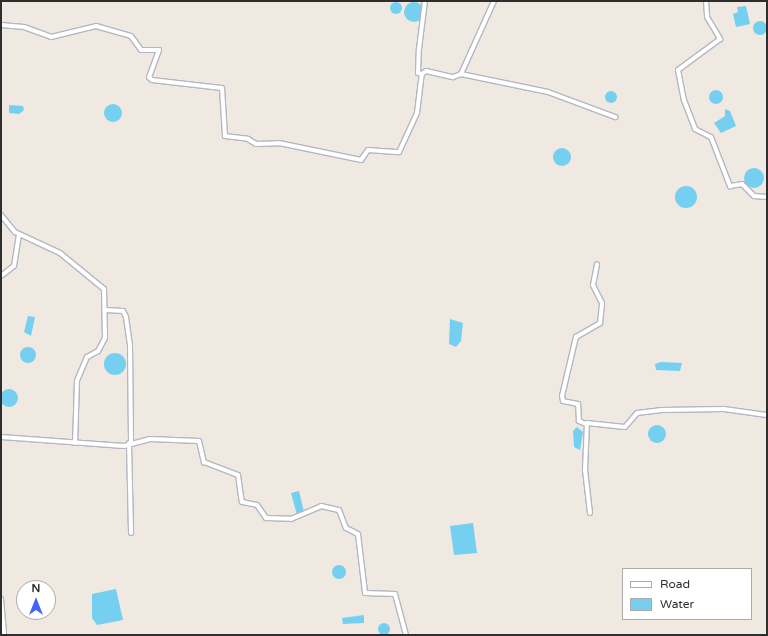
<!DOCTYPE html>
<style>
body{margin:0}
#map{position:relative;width:768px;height:636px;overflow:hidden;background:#efe9e1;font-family:"Varela Round",sans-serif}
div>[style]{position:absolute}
.water>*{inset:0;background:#75cff0}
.round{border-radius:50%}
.roads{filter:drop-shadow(1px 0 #b4b7c1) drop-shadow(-1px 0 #b4b7c1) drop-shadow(0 1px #b4b7c1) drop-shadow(0 -1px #b4b7c1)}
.street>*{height:4px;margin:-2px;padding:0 2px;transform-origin:2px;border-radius:2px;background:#fff}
span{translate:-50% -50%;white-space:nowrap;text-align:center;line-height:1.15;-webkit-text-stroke:3px #fff;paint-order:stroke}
.frame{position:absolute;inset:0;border:2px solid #2e2e2e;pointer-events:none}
.legend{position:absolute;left:622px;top:568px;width:130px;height:52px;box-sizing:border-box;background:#fff;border:1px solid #ababab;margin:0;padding:5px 7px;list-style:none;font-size:12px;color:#2e2e2e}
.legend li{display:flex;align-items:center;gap:8px;height:20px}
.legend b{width:20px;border:1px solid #ababab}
.north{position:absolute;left:16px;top:580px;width:40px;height:40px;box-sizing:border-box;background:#fff;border:1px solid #ababab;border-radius:50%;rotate:0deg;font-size:11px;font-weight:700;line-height:16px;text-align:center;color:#2e2e2e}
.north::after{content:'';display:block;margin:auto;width:14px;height:18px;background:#4264fb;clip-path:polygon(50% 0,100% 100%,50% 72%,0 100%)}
</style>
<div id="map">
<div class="water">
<div class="round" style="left:390px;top:2px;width:12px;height:12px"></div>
<div class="round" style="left:404px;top:2px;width:20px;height:20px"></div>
<div style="clip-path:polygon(746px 6px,750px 24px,736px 27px,733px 14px,738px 12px,737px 7px)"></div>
<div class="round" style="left:753px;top:21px;width:14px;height:14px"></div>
<div class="round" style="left:709px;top:90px;width:14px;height:14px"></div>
<div class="round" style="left:605px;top:91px;width:12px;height:12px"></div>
<div class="round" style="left:104px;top:104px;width:18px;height:18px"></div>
<div style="clip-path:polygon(9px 105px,23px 106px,24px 110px,19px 114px,9px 113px)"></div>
<div style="clip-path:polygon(725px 109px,730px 111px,736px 126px,721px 133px,714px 123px,725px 116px)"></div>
<div class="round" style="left:553px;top:148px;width:18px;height:18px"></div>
<div class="round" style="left:744px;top:168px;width:20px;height:20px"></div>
<div class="round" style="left:675px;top:186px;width:22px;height:22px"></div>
<div style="clip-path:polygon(28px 316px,35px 317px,31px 336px,24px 332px)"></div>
<div style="clip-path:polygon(450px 319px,463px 323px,461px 341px,456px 347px,449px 344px)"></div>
<div class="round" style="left:20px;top:347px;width:16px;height:16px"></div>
<div class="round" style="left:104px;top:353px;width:22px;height:22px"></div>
<div style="clip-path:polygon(661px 362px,682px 363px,680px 371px,656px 370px,655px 364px)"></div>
<div class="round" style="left:0;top:389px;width:18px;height:18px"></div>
<div class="round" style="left:648px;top:425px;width:18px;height:18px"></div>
<div style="clip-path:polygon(577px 427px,583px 432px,580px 450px,574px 447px,573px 431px)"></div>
<div style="clip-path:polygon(299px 491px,304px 512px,297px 515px,291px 493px)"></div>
<div style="clip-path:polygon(473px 523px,477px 553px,454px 555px,450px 526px)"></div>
<div class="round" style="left:332px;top:565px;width:14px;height:14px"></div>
<div style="clip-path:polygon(116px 589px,123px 620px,97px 625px,92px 618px,92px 594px)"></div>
<div style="clip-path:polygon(364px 615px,364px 623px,343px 624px,342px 618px)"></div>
<div class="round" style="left:378px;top:623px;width:12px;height:12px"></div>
</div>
<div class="roads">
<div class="street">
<div style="left:706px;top:1px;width:16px;rotate:86deg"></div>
<div style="left:707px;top:17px;width:26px;rotate:59deg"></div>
<div style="left:720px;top:39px;width:52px;rotate:143.6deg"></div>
<div style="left:678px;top:70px;width:31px;rotate:79deg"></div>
<div style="left:684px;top:100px;width:31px;rotate:69deg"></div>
<div style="left:695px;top:129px;width:18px;rotate:27deg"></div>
<div style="left:711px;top:137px;width:53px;rotate:68.8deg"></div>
<div style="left:730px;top:186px;width:12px;rotate:-9deg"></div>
<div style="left:742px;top:184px;width:17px;rotate:45deg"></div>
<div style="left:754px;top:196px;width:13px;rotate:4deg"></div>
<div style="left:1px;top:25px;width:23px;rotate:5deg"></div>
<div style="left:24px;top:27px;width:29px;rotate:20deg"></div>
<div style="left:51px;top:37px;width:46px;rotate:-13.7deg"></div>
<div style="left:96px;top:26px;width:36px;rotate:16deg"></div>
<div style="left:131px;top:36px;width:17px;rotate:54deg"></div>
<div style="left:141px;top:50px;width:18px"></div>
<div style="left:159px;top:50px;width:29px;rotate:110deg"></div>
<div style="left:149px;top:77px;width:4px;rotate:45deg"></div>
<div style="left:152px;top:80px;width:70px;rotate:6.5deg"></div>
<div style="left:222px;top:88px;width:48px;rotate:86.4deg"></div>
<div style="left:225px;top:136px;width:23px;rotate:7deg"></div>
<div style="left:248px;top:139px;width:9px;rotate:32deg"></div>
<div style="left:256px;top:144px;width:23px;rotate:-2deg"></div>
<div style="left:279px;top:143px;width:84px;rotate:11.7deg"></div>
<div style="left:361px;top:160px;width:12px;rotate:-55deg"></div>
<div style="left:368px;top:150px;width:31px;rotate:4deg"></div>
<div style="left:399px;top:152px;width:43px;rotate:-65.2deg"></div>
<div style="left:417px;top:113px;width:39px;rotate:-83deg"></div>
<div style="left:422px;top:74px;width:5px;rotate:-37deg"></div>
<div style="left:426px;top:71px;width:28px;rotate:13deg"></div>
<div style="left:453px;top:77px;width:9px;rotate:-21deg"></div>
<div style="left:461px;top:74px;width:80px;rotate:-65.7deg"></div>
<div style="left:422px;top:74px;width:4px;rotate:-166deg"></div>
<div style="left:418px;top:73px;width:24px;rotate:-88deg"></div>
<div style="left:419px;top:49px;width:48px;rotate:-82.9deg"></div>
<div style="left:461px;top:74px;width:89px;rotate:11.7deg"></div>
<div style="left:548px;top:92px;width:72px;rotate:20.5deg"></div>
<div style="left:1px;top:215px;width:22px;rotate:51deg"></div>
<div style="left:15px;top:232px;width:50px;rotate:25deg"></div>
<div style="left:60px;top:253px;width:57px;rotate:39.3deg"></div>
<div style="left:104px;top:289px;width:49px;rotate:88.8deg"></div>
<div style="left:105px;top:338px;width:15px;rotate:118deg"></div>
<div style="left:98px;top:351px;width:13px;rotate:151deg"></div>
<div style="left:87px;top:357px;width:26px;rotate:113deg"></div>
<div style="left:77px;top:381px;width:62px;rotate:91.8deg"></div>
<div style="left:1px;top:276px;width:16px;rotate:-38deg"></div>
<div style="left:14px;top:266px;width:31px;rotate:-81deg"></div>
<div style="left:106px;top:310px;width:17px;rotate:3deg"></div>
<div style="left:123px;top:311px;width:7px;rotate:63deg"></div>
<div style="left:126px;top:317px;width:28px;rotate:82deg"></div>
<div style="left:130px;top:345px;width:97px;rotate:89.4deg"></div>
<div style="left:586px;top:424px;width:8px;rotate:-157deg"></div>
<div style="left:579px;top:421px;width:17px;rotate:-93deg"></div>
<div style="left:578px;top:404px;width:15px;rotate:-169deg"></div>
<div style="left:563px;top:401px;width:5px;rotate:-101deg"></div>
<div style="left:562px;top:396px;width:61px;rotate:-76.7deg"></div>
<div style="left:576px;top:337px;width:28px;rotate:-30deg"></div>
<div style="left:600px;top:323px;width:20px;rotate:-84deg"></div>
<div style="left:602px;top:303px;width:20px;rotate:-117deg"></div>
<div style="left:593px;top:285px;width:21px;rotate:-79deg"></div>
<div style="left:1px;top:437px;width:123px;rotate:4.2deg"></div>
<div style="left:124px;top:446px;width:27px;rotate:-15deg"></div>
<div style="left:150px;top:439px;width:49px;rotate:2.3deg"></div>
<div style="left:199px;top:441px;width:22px;rotate:77deg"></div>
<div style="left:204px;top:462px;width:36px;rotate:21deg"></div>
<div style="left:238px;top:475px;width:27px;rotate:82deg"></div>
<div style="left:242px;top:502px;width:15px;rotate:11deg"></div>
<div style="left:257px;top:505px;width:16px;rotate:55deg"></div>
<div style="left:266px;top:518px;width:25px;rotate:2deg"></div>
<div style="left:291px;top:519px;width:33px;rotate:-23deg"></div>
<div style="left:321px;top:506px;width:18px;rotate:13deg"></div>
<div style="left:339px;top:510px;width:19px;rotate:69deg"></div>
<div style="left:346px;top:528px;width:13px;rotate:27deg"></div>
<div style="left:358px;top:534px;width:59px;rotate:83.2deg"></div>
<div style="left:365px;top:593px;width:30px;rotate:2deg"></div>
<div style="left:395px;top:594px;width:42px;rotate:75deg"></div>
<div style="left:129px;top:443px;width:90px;rotate:88.7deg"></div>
<div style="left:590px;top:513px;width:43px;rotate:-96.6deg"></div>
<div style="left:585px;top:470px;width:47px;rotate:-87.6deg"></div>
<div style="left:587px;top:423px;width:38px;rotate:6deg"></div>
<div style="left:625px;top:427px;width:18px;rotate:-49deg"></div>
<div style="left:637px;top:413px;width:25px;rotate:-7deg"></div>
<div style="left:662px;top:410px;width:62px;rotate:-0.9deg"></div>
<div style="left:724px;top:409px;width:43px;rotate:7.9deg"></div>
<div style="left:1px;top:599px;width:36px;rotate:85deg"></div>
</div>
</div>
<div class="frame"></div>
<ul class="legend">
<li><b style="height:5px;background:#fff"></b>Road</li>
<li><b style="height:11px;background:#75cff0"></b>Water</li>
</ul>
<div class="north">N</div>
</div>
